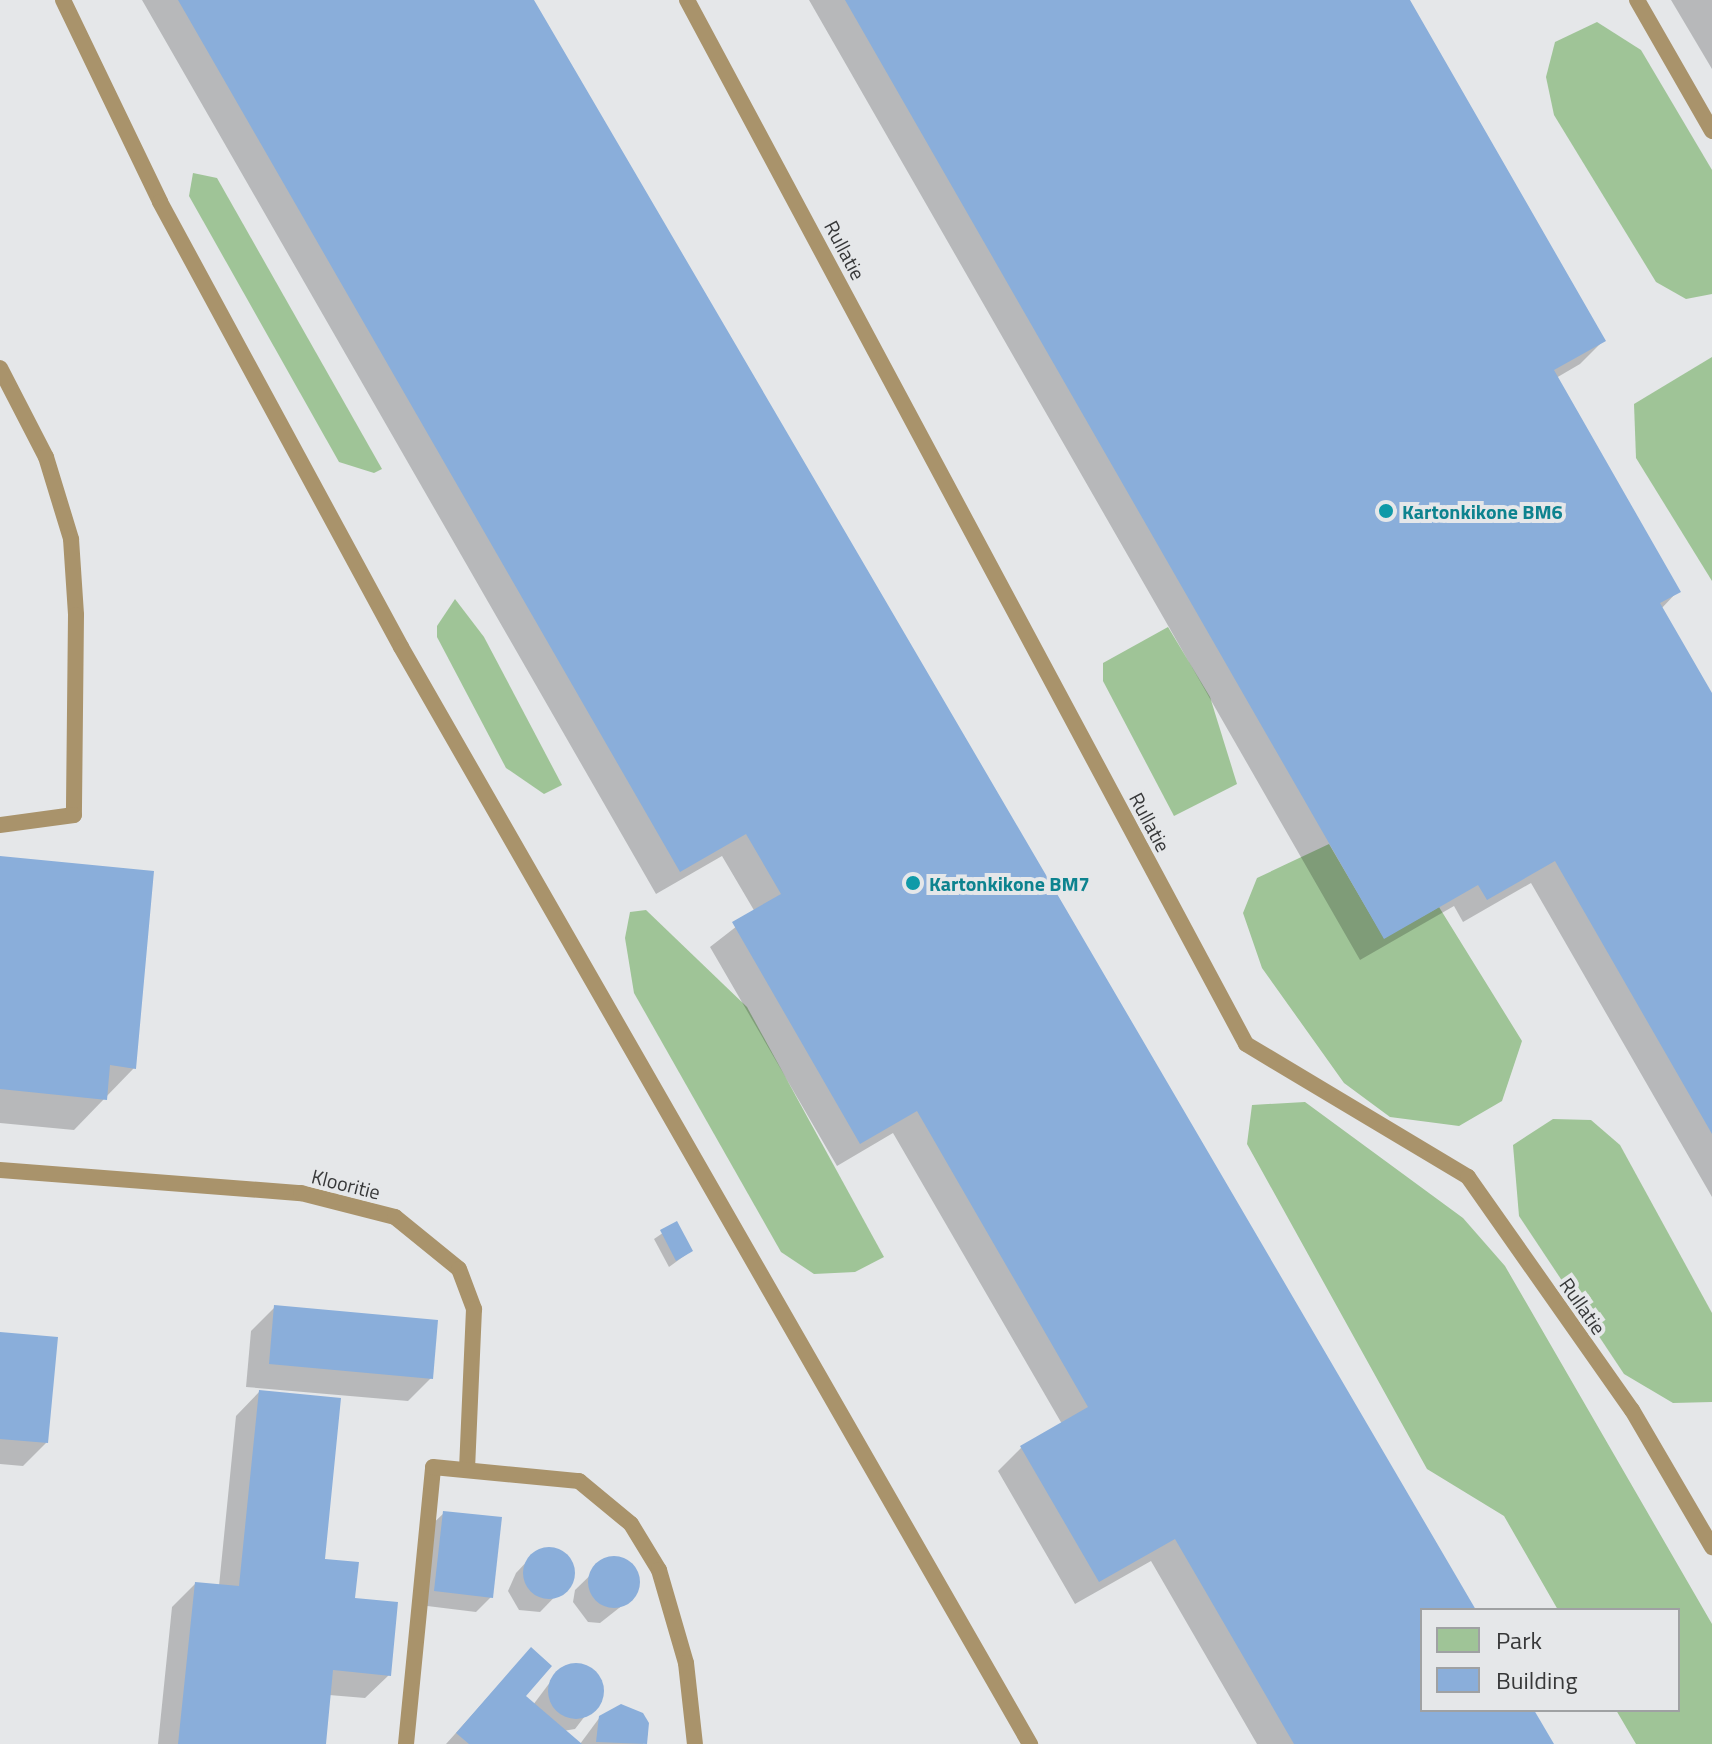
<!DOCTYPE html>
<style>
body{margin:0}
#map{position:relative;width:1712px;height:1744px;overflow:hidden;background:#e5e7e9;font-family:"Titillium Web",sans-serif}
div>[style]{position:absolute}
.green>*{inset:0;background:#9fc497}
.shadow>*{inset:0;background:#0003}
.building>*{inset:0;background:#8aaeda}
.round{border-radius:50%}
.service>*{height:16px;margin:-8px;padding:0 8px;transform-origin:8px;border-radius:8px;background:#a9936b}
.dots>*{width:22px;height:22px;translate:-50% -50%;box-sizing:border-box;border:4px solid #e5e7e9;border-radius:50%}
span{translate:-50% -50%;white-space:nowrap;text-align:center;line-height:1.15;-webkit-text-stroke:8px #e5e7e9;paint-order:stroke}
.street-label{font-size:20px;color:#373839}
.culture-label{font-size:20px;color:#0d838f;font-weight:700}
.left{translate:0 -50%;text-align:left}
.legend{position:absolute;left:1420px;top:1608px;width:260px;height:104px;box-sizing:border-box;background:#e5e7e9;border:2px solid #9fa1a3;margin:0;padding:10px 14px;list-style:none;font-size:24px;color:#373839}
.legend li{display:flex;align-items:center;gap:16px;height:40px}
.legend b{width:40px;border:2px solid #9fa1a3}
</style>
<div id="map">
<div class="green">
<div style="clip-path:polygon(1597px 22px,1641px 50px,1712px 170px,1712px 294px,1686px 299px,1656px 282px,1554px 115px,1546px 77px,1555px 42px)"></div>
<div style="clip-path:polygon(193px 173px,217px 178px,382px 469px,374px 473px,339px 462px,189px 196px)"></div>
<div style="clip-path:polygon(1712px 357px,1712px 581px,1636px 458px,1634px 404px)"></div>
<div style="clip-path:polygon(455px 599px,484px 637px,562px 785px,544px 794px,506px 768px,437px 637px,437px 626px)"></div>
<div style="clip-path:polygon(1168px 627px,1210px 697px,1237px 784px,1174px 816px,1103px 681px,1103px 663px)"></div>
<div style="clip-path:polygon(1329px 844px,1384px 938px,1439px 907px,1522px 1041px,1502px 1101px,1459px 1126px,1390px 1117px,1344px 1083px,1262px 968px,1243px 913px,1257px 878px)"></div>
<div style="clip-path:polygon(646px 910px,747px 1007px,884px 1257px,855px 1272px,814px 1274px,781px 1252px,634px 993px,625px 938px,630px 912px)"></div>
<div style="clip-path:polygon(1305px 1102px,1463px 1218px,1505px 1266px,1712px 1624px,1712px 1744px,1636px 1744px,1616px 1710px,1678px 1710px,1678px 1610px,1558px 1610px,1504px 1516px,1427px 1469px,1247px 1144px,1252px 1105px)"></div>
<div style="clip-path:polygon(1553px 1119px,1591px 1120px,1620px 1145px,1712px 1313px,1712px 1402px,1673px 1403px,1624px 1374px,1519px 1216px,1513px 1145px)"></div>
</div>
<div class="shadow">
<div style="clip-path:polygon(142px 0,532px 0,1472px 1610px,1422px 1610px,1422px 1710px,1531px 1710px,1551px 1744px,1257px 1744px,1151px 1561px,1075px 1604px,998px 1471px,1021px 1448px,1062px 1424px,893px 1133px,837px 1166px,710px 947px,755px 912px,722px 856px,656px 894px)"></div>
<div style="clip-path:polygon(809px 0,1408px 0,1603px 341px,1580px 364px,1556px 378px,1678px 591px,1661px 609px,1712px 698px,1712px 1197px,1531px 883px,1463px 922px,1454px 906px,1360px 960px)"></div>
<div style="clip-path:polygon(1671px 0,1712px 0,1712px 69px)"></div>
<div style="clip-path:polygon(0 857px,134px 1068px,74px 1130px,0 1123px)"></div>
<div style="clip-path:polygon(676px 1224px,691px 1251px,669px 1267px,654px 1239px)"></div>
<div style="clip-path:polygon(275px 1307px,431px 1378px,408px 1401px,246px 1387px,251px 1331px)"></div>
<div style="clip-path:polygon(0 1334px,46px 1443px,23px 1466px,0 1464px)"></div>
<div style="clip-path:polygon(259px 1392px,323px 1561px,353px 1600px,389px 1675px,365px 1698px,329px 1695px,324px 1744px,158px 1744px,172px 1607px,195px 1584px,219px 1586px,236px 1416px)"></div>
<div style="clip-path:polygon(444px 1513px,491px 1597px,476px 1612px,419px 1605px,428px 1528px)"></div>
<div style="clip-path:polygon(550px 1549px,566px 1557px,572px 1579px,540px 1612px,519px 1610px,508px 1591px,516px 1573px,532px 1556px)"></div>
<div style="clip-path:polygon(606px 1560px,626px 1562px,638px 1578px,633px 1597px,600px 1623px,588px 1622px,573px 1602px,575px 1590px)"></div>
<div style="clip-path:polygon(531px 1649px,524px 1696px,533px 1705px,554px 1677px,575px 1665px,595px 1674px,602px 1694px,575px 1729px,563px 1731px,578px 1744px,446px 1744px)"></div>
<div style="clip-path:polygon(641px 1714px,648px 1734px,643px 1744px,580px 1744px,600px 1717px)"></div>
</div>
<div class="building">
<div style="clip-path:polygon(178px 0,534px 0,1476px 1610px,1422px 1610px,1422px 1710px,1534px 1710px,1554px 1744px,1294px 1744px,1175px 1539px,1099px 1582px,1020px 1446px,1088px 1407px,917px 1111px,860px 1144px,732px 922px,781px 894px,746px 834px,680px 872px)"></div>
<div style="clip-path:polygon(845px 0,1410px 0,1606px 341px,1554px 370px,1681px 592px,1660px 603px,1712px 693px,1712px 1134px,1555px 861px,1487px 900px,1478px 885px,1384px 939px)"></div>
<div style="clip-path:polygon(0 856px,154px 871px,136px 1069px,110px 1065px,107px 1100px,0 1089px)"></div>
<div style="clip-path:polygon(677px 1221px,693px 1251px,676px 1261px,660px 1230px)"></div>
<div style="clip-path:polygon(274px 1305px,438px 1320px,433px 1379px,269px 1364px)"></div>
<div style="clip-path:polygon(0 1332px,58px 1337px,48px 1443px,0 1439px)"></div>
<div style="clip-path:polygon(259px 1390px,341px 1398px,325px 1559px,359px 1562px,355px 1598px,398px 1602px,391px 1676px,333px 1670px,326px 1744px,178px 1744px,195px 1582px,239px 1586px)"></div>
<div style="clip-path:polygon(443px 1511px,502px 1517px,493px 1598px,434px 1591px)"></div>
<div class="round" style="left:523px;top:1547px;width:52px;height:52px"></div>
<div class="round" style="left:588px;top:1556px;width:52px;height:52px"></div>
<div style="clip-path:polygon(531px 1647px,552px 1666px,526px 1696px,582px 1744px,469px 1744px,456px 1733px)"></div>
<div class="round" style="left:548px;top:1663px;width:56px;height:56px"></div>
<div style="clip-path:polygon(621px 1704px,643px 1713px,649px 1723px,647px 1744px,596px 1742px,599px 1716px)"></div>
</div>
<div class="service">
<div style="left:63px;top:0;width:224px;rotate:64.3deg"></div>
<div style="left:160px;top:202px;width:506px;rotate:61.56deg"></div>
<div style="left:401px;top:647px;width:1265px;rotate:60.17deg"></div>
<div style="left:687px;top:0;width:1184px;rotate:61.83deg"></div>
<div style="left:1246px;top:1044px;width:259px;rotate:30.9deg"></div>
<div style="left:1468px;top:1177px;width:285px;rotate:54.9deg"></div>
<div style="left:1632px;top:1410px;width:159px;rotate:59.7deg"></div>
<div style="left:1637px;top:0;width:151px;rotate:60.2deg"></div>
<div style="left:0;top:368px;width:100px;rotate:62.7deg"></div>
<div style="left:46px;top:457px;width:86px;rotate:73deg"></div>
<div style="left:71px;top:539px;width:76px;rotate:86.2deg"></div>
<div style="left:76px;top:615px;width:200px;rotate:90.6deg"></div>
<div style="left:74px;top:815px;width:75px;rotate:172.3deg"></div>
<div style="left:0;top:1170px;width:302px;rotate:4.4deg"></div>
<div style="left:301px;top:1193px;width:97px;rotate:14.3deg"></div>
<div style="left:395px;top:1217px;width:82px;rotate:39.1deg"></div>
<div style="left:459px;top:1269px;width:43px;rotate:69.4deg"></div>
<div style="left:474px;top:1309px;width:161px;rotate:92.5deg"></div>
<div style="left:406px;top:1744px;width:278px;rotate:-84.4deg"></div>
<div style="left:433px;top:1467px;width:147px;rotate:5.5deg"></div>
<div style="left:579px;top:1481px;width:67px;rotate:39.6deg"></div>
<div style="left:631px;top:1524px;width:54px;rotate:58.7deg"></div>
<div style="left:659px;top:1570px;width:97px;rotate:73.8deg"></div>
<div style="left:686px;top:1663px;width:81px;rotate:83.7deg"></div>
</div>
<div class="dots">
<div style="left:1386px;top:511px;background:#0f9aa8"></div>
<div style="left:913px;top:883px;background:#0f9aa8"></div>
</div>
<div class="street-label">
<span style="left:845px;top:250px;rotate:62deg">Rullatie</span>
<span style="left:1150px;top:822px;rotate:62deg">Rullatie</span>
<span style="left:346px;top:1184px;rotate:14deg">Klooritie</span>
<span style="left:1583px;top:1306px;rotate:55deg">Rullatie</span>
</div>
<div class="culture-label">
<span class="left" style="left:1402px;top:511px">Kartonkikone BM6</span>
<span class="left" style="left:929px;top:883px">Kartonkikone BM7</span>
</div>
<ul class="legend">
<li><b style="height:22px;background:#9fc497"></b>Park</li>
<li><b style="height:22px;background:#8aaeda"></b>Building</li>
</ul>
</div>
